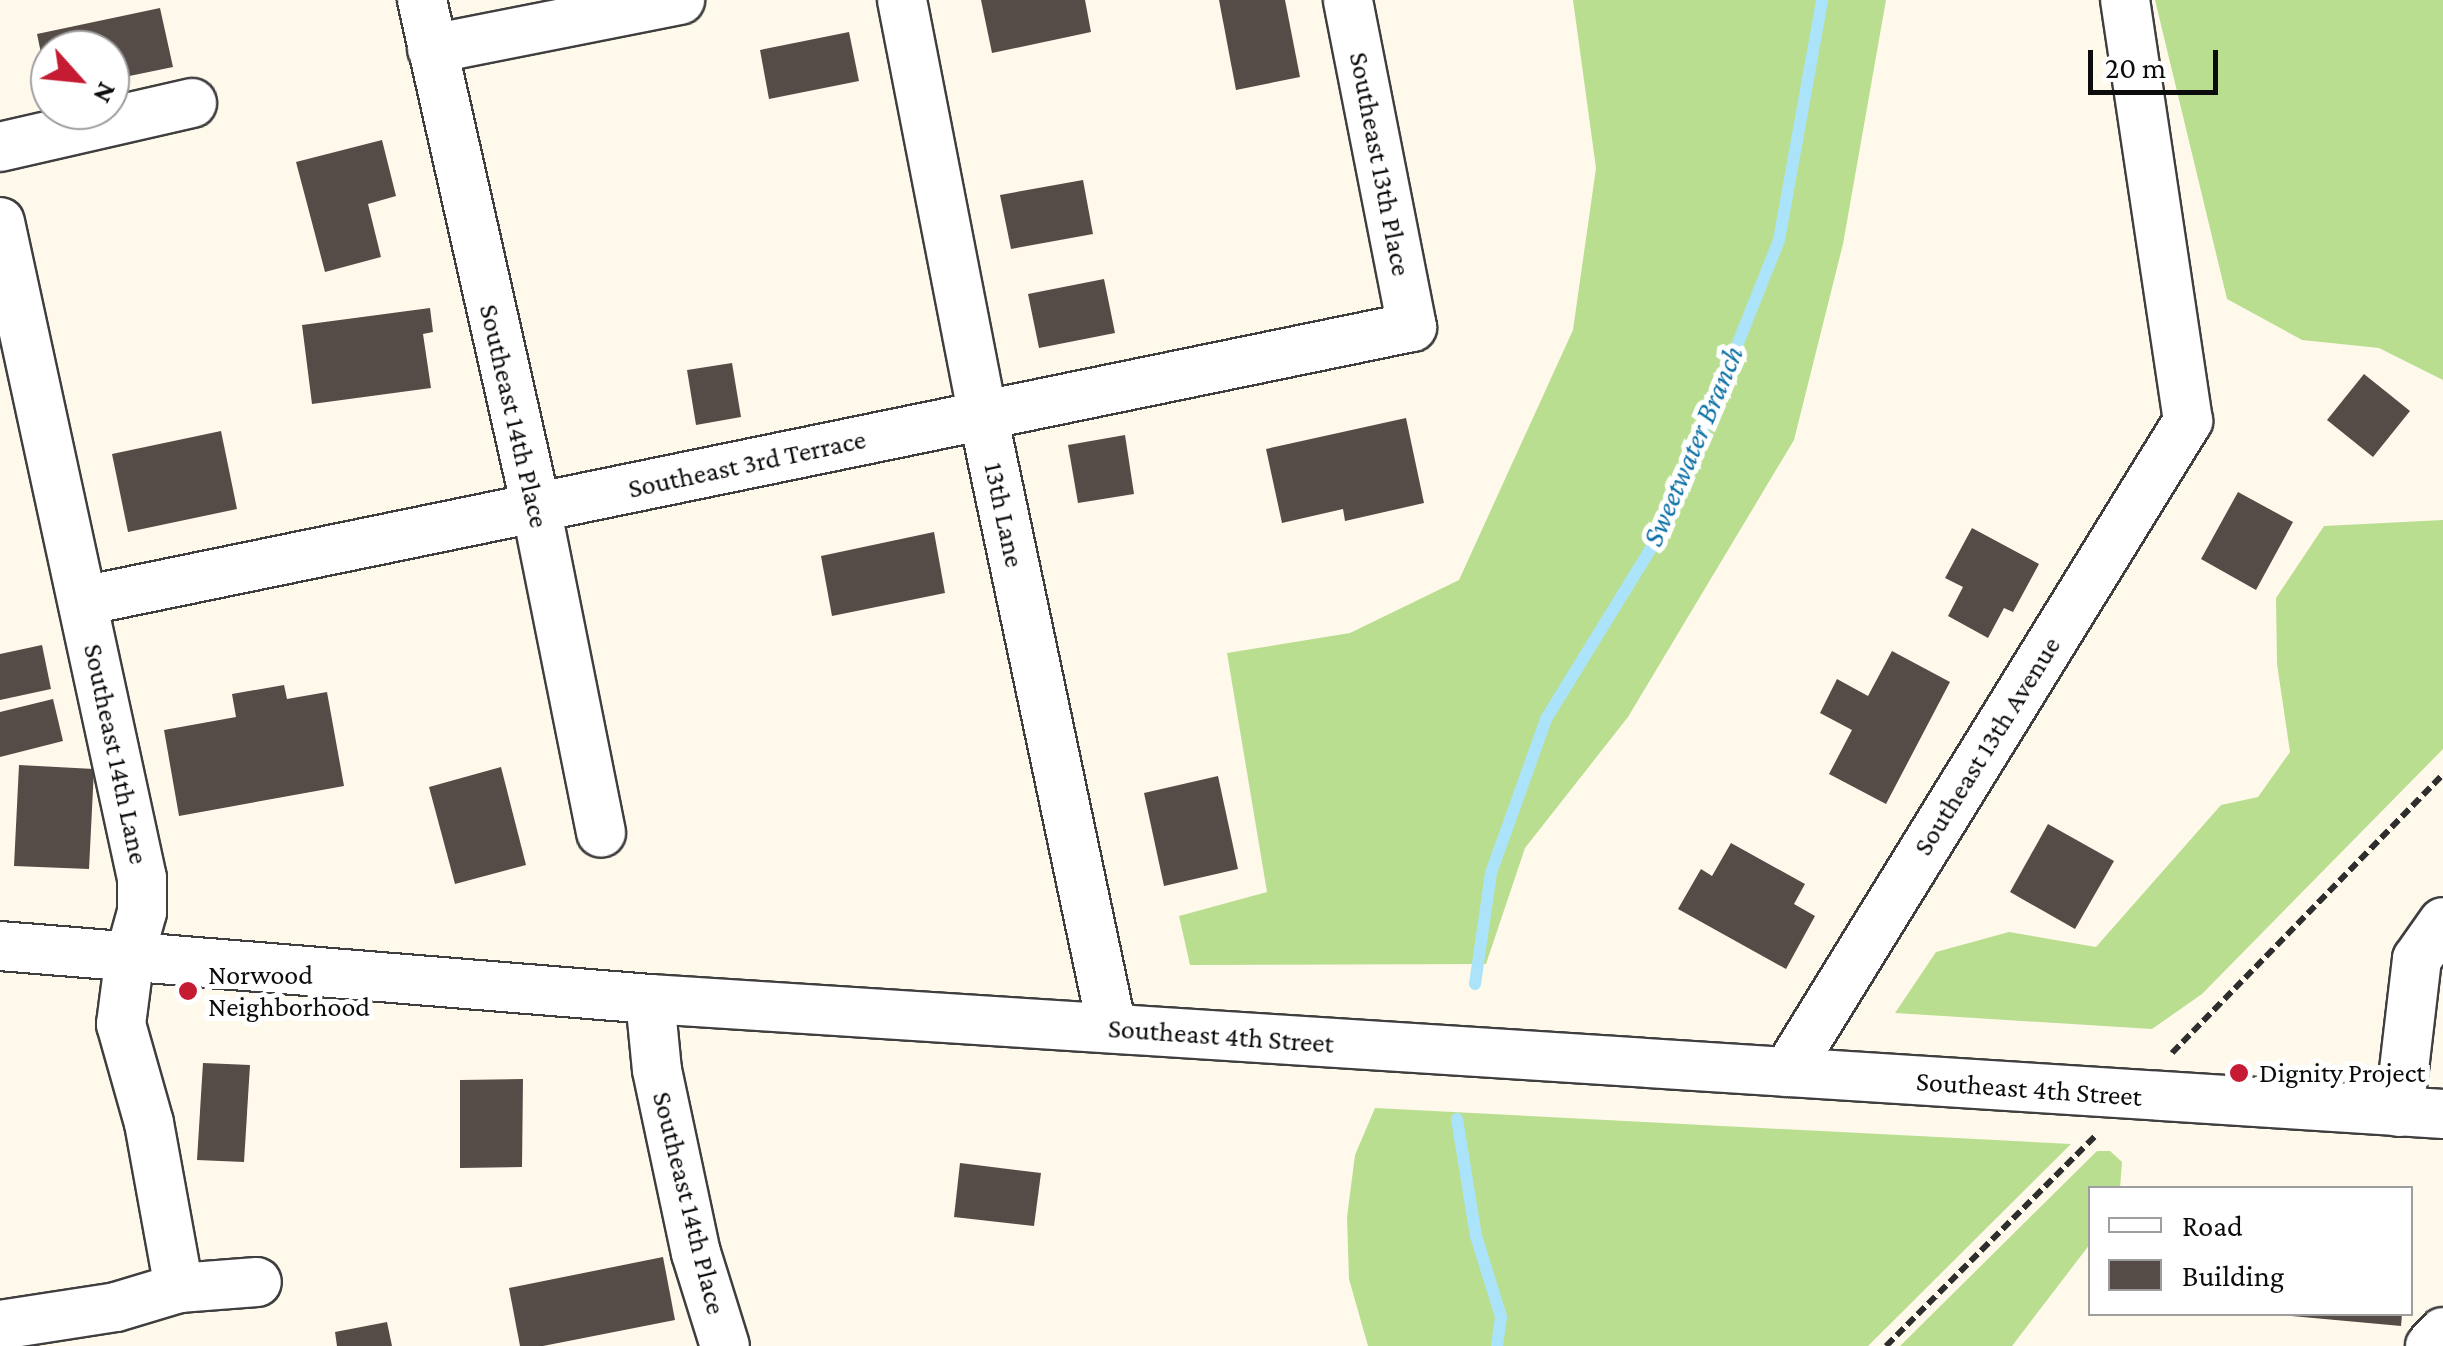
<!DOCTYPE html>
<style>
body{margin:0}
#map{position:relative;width:2443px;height:1346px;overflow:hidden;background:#fff9eb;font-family:"Crimson Pro",serif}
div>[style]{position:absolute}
.forest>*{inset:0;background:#bade90}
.stream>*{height:12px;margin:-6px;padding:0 6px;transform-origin:6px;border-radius:6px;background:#abe4fa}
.building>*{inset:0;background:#554c48}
.path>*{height:6px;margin-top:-3px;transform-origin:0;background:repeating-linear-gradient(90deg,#2e2e2e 0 10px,transparent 0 15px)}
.roads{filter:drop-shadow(2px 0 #3f3f3f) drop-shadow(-2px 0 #3f3f3f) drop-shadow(0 2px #3f3f3f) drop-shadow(0 -2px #3f3f3f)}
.minor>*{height:48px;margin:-24px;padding:0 24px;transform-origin:24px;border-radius:24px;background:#fff}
.dots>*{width:28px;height:28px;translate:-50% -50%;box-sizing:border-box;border:5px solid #fff;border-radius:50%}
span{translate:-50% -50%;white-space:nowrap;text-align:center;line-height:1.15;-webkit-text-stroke:10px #fff;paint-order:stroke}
.street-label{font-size:28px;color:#0c0c0c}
.poi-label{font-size:28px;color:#0c0c0c}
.left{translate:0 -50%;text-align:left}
.water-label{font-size:30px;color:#0d71a6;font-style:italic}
.legend{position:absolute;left:2088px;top:1186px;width:325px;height:130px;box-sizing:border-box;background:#fff;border:2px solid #9e9e9e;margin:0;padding:12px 18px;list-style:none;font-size:30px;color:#0c0c0c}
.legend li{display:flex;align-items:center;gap:20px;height:50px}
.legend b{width:50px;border:2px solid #9e9e9e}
.north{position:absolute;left:30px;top:30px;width:100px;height:100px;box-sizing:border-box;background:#fff;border:2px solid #9e9e9e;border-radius:50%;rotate:117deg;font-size:28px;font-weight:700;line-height:40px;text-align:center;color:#0c0c0c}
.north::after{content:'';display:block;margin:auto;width:35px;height:45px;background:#c51b33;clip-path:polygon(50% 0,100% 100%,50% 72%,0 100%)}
.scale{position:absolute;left:2088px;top:50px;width:130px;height:45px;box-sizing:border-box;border:5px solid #0c0c0c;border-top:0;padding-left:12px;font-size:30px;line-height:35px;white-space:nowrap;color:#0c0c0c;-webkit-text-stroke:8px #fff;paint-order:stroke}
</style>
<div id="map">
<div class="forest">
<div style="clip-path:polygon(1573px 0,1886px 0,1843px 244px,1794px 440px,1628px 717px,1525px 848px,1486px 964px,1190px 965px,1179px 916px,1267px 892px,1227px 653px,1350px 633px,1459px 580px,1573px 330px,1596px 168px)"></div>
<div style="clip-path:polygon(2155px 0,2443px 0,2443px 380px,2379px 348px,2302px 340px,2227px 299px)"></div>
<div style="clip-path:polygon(2443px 520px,2443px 749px,2202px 994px,2152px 1029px,1895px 1013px,1936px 952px,2009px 932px,2096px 947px,2221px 805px,2258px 797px,2290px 752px,2277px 664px,2276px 598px,2324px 526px)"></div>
<div style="clip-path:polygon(1375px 1108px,2071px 1144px,1868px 1346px,1368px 1346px,1349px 1279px,1347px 1217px,1355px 1155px)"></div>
<div style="clip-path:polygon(2097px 1151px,2110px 1151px,2122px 1162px,2120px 1188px,2090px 1188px,2090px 1244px,2012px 1346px,1900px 1346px)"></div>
</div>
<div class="stream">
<div style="left:1475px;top:984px;width:112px;rotate:-81.8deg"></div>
<div style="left:1491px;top:873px;width:164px;rotate:-70.3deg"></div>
<div style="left:1546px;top:719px;width:229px;rotate:-58.4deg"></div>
<div style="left:1666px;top:524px;width:306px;rotate:-68.3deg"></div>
<div style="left:1779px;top:240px;width:244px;rotate:-79.8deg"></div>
<div style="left:1457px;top:1119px;width:119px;rotate:80.8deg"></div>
<div style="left:1476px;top:1236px;width:85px;rotate:72.8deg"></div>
<div style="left:1501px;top:1317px;width:29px;rotate:98deg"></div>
</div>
<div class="building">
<div style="clip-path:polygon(981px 0,1085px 0,1091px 32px,992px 53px)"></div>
<div style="clip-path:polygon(1219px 0,1285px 0,1300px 77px,1236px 90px)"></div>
<div style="clip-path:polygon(160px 8px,173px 67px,110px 80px,110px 50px,50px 50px,48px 87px,37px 34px)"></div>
<div style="clip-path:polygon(849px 32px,859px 81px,769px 99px,760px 50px)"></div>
<div style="clip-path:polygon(382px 140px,396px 196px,368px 204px,381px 257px,325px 272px,296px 162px)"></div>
<div style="clip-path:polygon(1083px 180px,1093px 234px,1011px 249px,1000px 195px)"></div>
<div style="clip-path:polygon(1104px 279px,1115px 333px,1039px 348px,1028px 294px)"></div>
<div style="clip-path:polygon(430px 308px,433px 332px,423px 334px,431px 388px,312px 404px,302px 325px)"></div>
<div style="clip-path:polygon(732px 363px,741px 417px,696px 425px,687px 370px)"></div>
<div style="clip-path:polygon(2364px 374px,2410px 411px,2373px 457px,2327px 420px)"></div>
<div style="clip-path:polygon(1406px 418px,1424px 503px,1345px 521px,1343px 509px,1282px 523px,1266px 449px)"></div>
<div style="clip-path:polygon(221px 431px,237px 509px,128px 532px,112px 454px)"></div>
<div style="clip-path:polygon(1125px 435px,1134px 494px,1078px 503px,1068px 445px)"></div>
<div style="clip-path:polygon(2238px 492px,2293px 522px,2256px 590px,2201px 559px)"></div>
<div style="clip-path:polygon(1972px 528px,2039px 564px,2013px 612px,2004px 608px,1988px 638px,1948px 616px,1963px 587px,1945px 578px)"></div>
<div style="clip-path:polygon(934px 532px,945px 593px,832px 616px,821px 556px)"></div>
<div style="clip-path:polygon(42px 645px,51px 689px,0 700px,0 654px)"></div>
<div style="clip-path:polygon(1892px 651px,1950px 682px,1886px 804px,1829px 774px,1852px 730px,1820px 713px,1837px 679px,1868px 696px)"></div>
<div style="clip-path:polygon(284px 685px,287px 699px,327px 692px,344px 786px,179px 816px,164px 730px,236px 717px,232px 694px)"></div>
<div style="clip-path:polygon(53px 699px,63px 741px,0 757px,0 712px)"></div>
<div style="clip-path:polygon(19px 765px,94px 769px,89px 869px,14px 866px)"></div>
<div style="clip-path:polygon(501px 767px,526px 865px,455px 884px,429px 787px)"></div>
<div style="clip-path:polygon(1218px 776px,1238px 869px,1164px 886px,1144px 793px)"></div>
<div style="clip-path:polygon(2048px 824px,2114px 861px,2075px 929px,2010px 892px)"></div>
<div style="clip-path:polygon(1731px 843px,1805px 884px,1794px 904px,1815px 916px,1786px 969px,1678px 909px,1701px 869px,1712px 876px)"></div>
<div style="clip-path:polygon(203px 1063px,250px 1065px,244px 1162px,197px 1160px)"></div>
<div style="clip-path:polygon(523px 1079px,522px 1167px,460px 1168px,460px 1080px)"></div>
<div style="clip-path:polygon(960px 1163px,1041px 1173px,1034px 1226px,954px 1217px)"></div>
<div style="clip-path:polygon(663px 1257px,675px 1320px,543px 1346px,520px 1346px,509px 1288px)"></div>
<div style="clip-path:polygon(2271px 1314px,2402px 1314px,2401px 1326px)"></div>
<div style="clip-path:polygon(387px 1322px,392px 1346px,337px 1346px,335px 1332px)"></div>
</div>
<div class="path">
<div style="left:2172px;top:1053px;width:389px;rotate:-45.8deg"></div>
<div style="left:1886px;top:1346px;width:298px;rotate:-45.1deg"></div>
</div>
<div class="roads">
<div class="minor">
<div style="left:422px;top:0;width:520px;rotate:77.33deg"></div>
<div style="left:536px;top:507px;width:332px;rotate:78.7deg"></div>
<div style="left:902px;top:0;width:423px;rotate:79deg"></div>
<div style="left:983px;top:415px;width:626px;rotate:78.12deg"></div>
<div style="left:432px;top:49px;width:253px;rotate:-11.2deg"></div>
<div style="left:0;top:147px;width:197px;rotate:-12.9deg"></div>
<div style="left:0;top:222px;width:671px;rotate:77.79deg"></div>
<div style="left:142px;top:878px;width:34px;rotate:90deg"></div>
<div style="left:142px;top:912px;width:45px;rotate:105.6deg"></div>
<div style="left:130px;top:955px;width:70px;rotate:97.4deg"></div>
<div style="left:121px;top:1024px;width:103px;rotate:74.2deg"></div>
<div style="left:149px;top:1123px;width:168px;rotate:79.7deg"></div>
<div style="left:83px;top:601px;width:1357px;rotate:-11.65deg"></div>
<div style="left:1412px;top:327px;width:333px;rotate:-101.1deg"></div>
<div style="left:0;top:946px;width:652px;rotate:4.66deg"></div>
<div style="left:650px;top:999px;width:1797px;rotate:3.67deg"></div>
<div style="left:650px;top:999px;width:71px;rotate:84.4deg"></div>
<div style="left:657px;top:1070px;width:187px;rotate:78deg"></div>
<div style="left:696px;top:1253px;width:97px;rotate:72.7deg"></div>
<div style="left:1787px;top:1072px;width:765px;rotate:-58.37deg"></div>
<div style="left:2188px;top:421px;width:426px;rotate:-98.5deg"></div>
<div style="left:2399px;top:1112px;width:154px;rotate:-83.3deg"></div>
<div style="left:2417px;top:959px;width:45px;rotate:-54.9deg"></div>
<div style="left:0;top:1325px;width:117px;rotate:-8.8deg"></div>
<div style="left:116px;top:1307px;width:66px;rotate:-16.8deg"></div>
<div style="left:179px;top:1288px;width:78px;rotate:-4.4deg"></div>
<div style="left:2430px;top:1346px;width:19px;rotate:-47deg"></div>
</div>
</div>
<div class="dots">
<div style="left:188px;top:991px;background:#c51b33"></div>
<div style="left:2239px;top:1073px;background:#c51b33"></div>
</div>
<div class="street-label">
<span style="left:1380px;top:164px;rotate:79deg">Southeast 13th Place</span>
<span style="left:514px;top:416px;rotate:77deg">Southeast 14th Place</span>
<span style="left:747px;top:464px;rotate:-12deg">Southeast 3rd Terrace</span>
<span style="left:1004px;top:515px;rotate:78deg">13th Lane</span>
<span style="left:1987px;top:746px;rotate:-58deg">Southeast 13th Avenue</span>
<span style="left:116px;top:754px;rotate:78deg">Southeast 14th Lane</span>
<span style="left:1221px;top:1036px;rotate:4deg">Southeast 4th Street</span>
<span style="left:2029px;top:1089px;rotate:4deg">Southeast 4th Street</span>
<span style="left:689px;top:1203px;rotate:76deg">Southeast 14th Place</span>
</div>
<div class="poi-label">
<span class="left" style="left:208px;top:991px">Norwood<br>Neighborhood</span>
<span class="left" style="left:2259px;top:1073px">Dignity Project</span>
</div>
<div class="water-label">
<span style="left:1693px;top:446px;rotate:-67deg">Sweetwater Branch</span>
</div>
<ul class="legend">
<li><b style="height:12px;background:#fff"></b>Road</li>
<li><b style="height:28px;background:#554c48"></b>Building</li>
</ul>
<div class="north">N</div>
<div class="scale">20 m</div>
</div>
